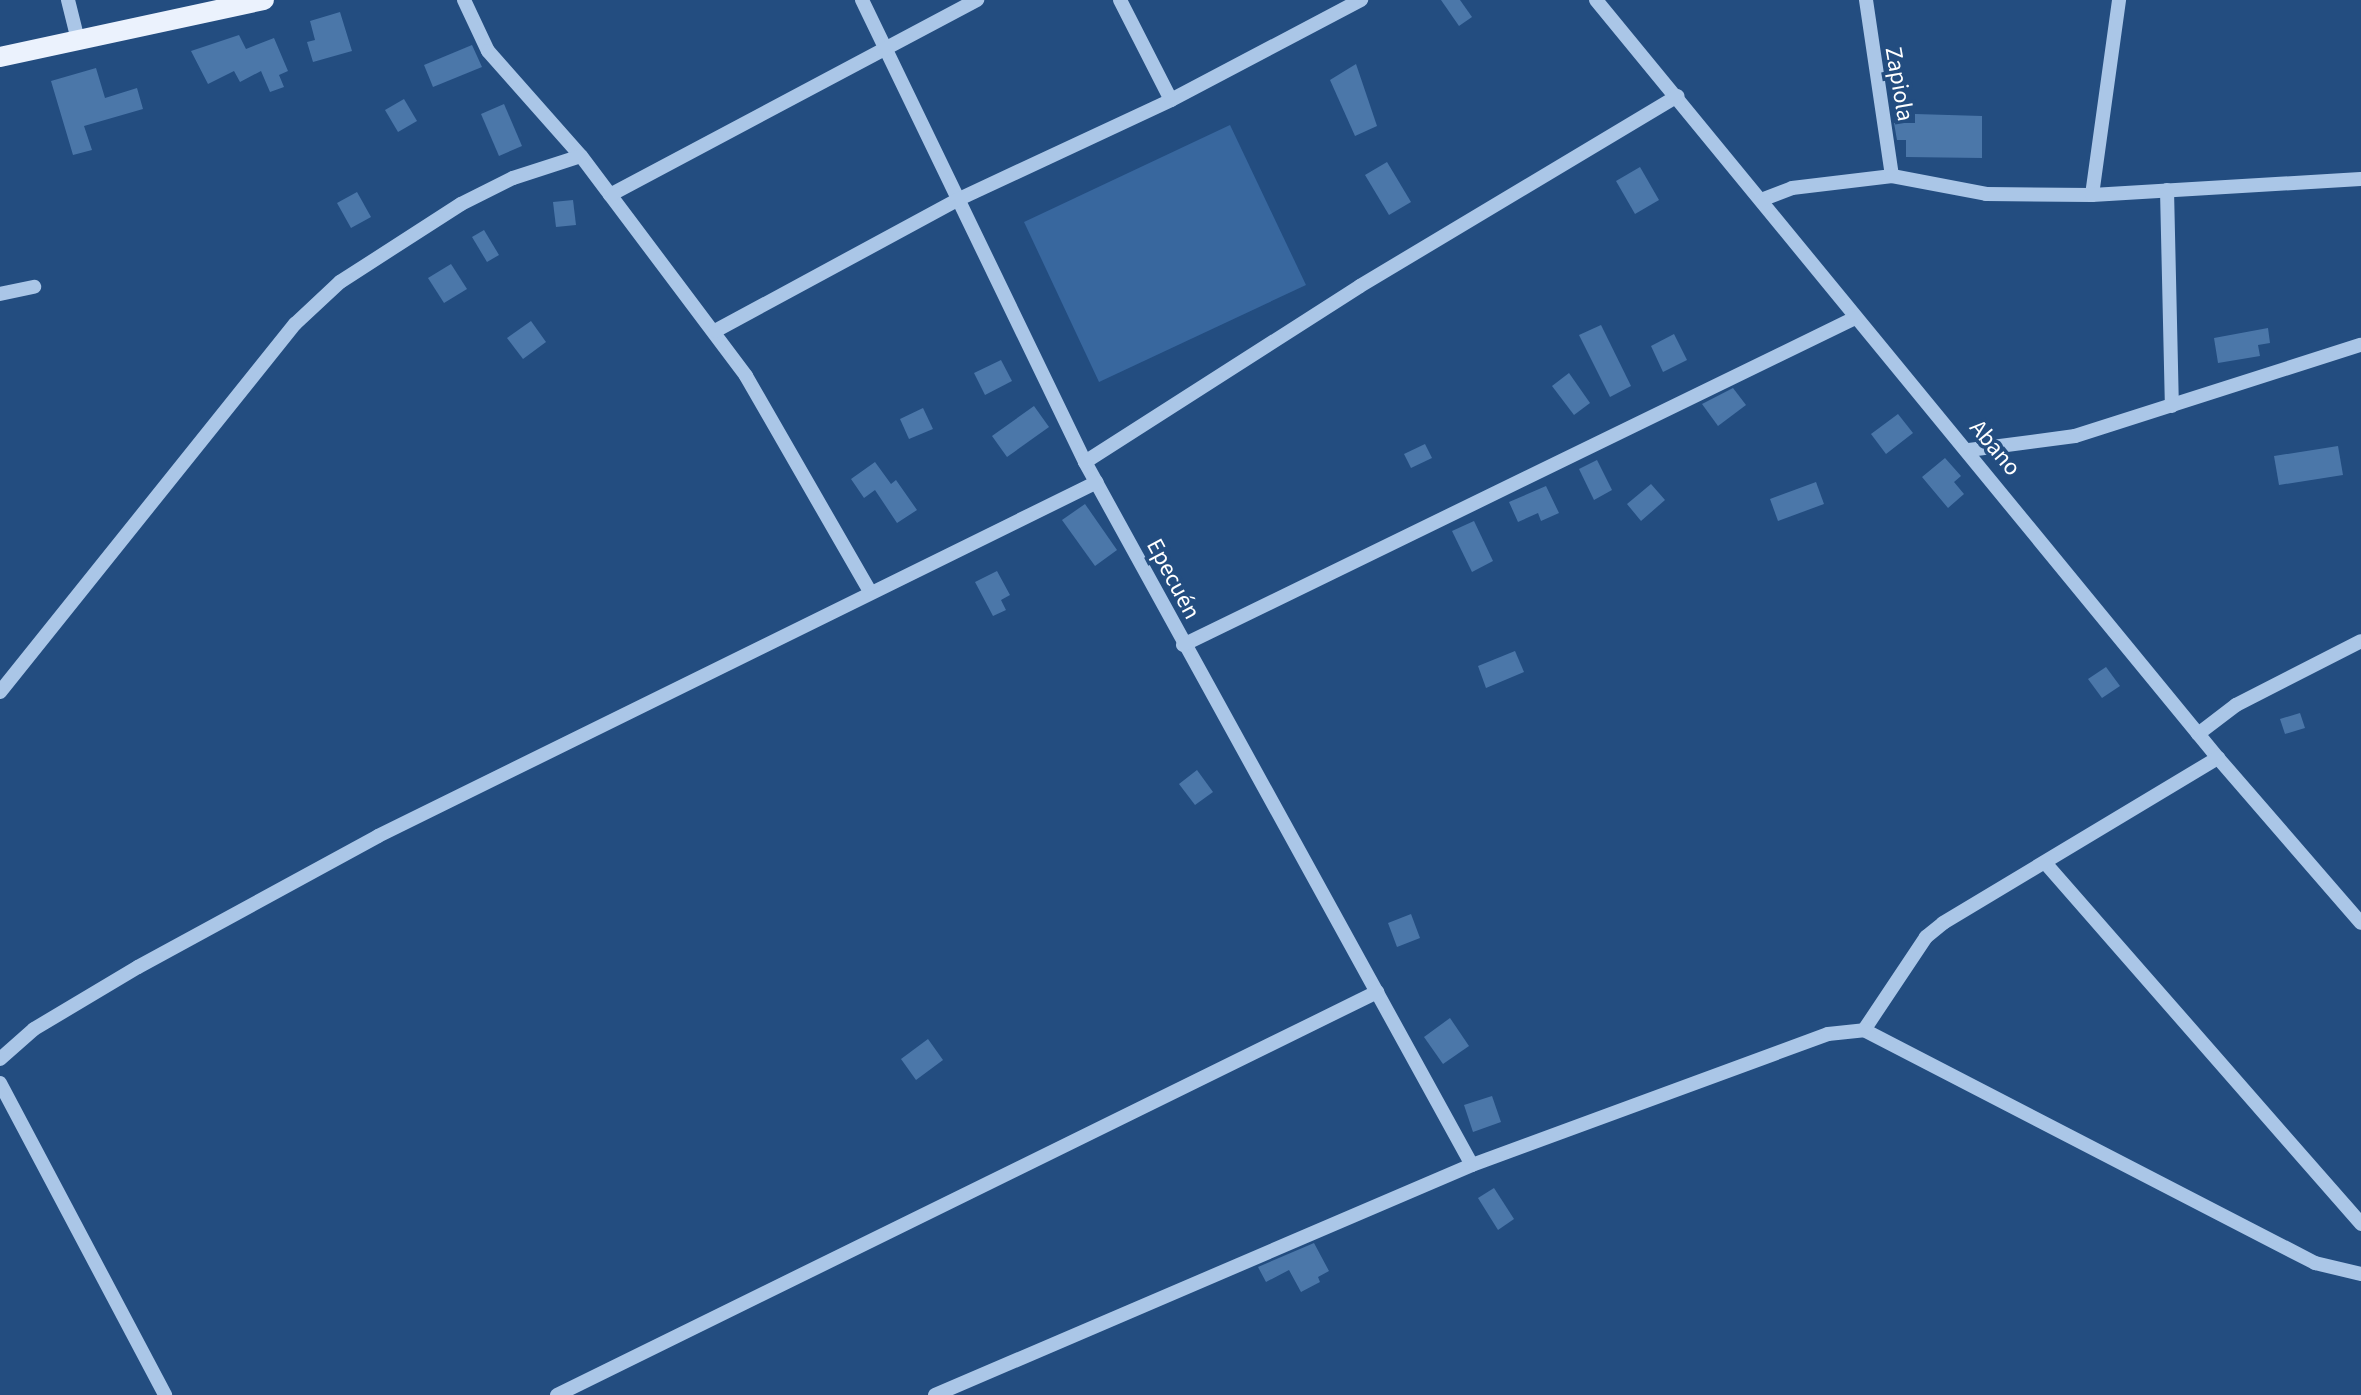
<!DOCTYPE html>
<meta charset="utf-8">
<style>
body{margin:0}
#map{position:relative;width:2361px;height:1395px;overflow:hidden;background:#234d80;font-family:"Source Sans 3",sans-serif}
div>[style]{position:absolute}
.green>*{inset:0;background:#38679e}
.building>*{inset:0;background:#4b77a9}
.minor>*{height:14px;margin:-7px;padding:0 7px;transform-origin:7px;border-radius:7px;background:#aac6e7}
.major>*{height:20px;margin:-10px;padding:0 10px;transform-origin:10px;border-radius:10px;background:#ebf2fd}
span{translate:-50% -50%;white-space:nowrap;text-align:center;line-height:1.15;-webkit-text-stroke:7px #234d80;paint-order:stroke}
.street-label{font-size:24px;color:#fff}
</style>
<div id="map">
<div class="green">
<div style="clip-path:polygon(1230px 125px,1306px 285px,1099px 382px,1024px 222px)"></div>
</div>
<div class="building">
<div style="clip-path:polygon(1441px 0,1460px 0,1472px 17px,1459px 26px)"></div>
<div style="clip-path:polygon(340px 12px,352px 51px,313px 62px,307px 42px,315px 40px,310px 21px)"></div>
<div style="clip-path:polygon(239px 35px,246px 49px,274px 38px,288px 71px,279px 75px,284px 87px,270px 92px,261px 71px,240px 82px,234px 71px,208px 84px,191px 51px)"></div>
<div style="clip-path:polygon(472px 45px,482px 67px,433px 87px,424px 65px)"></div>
<div style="clip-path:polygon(1356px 64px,1377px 126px,1355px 136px,1330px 80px)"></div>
<div style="clip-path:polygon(96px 68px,105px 98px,137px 88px,143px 109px,84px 126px,92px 150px,73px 155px,51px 81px)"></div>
<div style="clip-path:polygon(404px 99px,417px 121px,398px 132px,385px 110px)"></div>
<div style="clip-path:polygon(504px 104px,522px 146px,499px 156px,481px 114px)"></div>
<div style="clip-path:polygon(1915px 114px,1982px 116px,1982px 158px,1906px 157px,1906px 140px,1897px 140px,1894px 123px,1915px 123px)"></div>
<div style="clip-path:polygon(1387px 162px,1411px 202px,1389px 215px,1365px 175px)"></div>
<div style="clip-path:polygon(1640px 167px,1659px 200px,1635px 214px,1616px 181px)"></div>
<div style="clip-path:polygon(357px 192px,371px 217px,351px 228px,337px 203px)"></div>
<div style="clip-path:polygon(573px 200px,576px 225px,556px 227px,553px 202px)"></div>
<div style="clip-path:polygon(484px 230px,499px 255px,487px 262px,472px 237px)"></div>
<div style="clip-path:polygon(451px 264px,467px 289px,444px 303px,428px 278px)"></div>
<div style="clip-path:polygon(531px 321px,546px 342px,523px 359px,507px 338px)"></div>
<div style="clip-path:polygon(1601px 325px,1631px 386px,1610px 397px,1579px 335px)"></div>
<div style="clip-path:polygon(2268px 328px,2270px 343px,2258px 345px,2260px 356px,2218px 363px,2214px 338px)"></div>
<div style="clip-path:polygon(1674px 334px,1687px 360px,1663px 372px,1651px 346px)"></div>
<div style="clip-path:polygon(1001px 360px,1012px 381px,985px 395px,974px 373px)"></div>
<div style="clip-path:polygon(1569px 373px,1590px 403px,1574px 415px,1552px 386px)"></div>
<div style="clip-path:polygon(1733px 388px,1746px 405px,1718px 426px,1702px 404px)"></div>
<div style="clip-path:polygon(1034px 406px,1049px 427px,1007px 457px,992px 436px)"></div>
<div style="clip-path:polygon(923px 408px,933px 429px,909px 439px,900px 419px)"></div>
<div style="clip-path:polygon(1898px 414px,1913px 433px,1886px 454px,1871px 434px)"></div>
<div style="clip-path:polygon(1425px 444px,1432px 458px,1411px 468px,1404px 454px)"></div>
<div style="clip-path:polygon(2338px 446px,2343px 475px,2279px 485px,2274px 456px)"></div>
<div style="clip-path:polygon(1945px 458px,1961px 476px,1954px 482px,1964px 494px,1948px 508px,1922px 477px)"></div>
<div style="clip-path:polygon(1597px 460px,1612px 490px,1594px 500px,1579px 469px)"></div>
<div style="clip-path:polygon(875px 462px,891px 484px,896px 480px,917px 510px,897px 523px,875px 490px,864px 498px,851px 479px)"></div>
<div style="clip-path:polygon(1816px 482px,1824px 504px,1778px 521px,1770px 499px)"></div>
<div style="clip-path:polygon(1651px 484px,1665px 500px,1641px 521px,1627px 504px)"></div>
<div style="clip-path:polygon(1546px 486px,1559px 513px,1541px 521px,1538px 513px,1518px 522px,1509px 502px)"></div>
<div style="clip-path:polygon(1085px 504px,1117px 550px,1095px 566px,1062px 520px)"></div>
<div style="clip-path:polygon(1474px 521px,1493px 561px,1472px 572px,1452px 531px)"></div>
<div style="clip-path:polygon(997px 571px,1010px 595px,1001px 600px,1006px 610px,993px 616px,975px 582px)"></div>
<div style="clip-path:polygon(1515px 651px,1524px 672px,1486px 688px,1478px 666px)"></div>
<div style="clip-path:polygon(2106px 667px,2120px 686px,2102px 698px,2088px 679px)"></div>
<div style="clip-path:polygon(2300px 713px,2305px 728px,2285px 734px,2280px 719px)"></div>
<div style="clip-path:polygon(1197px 770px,1213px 792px,1195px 805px,1179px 784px)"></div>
<div style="clip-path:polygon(1411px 914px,1420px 938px,1397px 947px,1388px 923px)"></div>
<div style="clip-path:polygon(1450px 1018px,1469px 1046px,1443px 1064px,1424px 1037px)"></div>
<div style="clip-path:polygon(928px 1039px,943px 1060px,916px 1080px,901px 1059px)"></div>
<div style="clip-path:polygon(1492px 1096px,1501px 1122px,1473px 1132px,1464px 1105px)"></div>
<div style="clip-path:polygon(1494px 1188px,1514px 1219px,1498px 1230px,1478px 1198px)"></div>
<div style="clip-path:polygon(1314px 1243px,1329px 1271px,1318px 1277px,1320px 1282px,1301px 1292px,1289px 1270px,1266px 1282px,1258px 1267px)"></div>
</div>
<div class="minor">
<div style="left:68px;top:0;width:41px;rotate:76deg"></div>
<div style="left:464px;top:0;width:56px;rotate:64.8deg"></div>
<div style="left:488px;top:51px;width:140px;rotate:48.5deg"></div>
<div style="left:581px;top:156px;width:275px;rotate:53.1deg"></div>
<div style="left:746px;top:376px;width:249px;rotate:60.1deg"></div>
<div style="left:862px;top:0;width:513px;rotate:64.23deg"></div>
<div style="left:1085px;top:462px;width:802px;rotate:61.17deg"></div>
<div style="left:1120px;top:0;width:112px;rotate:63deg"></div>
<div style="left:1596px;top:0;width:981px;rotate:50.63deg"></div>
<div style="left:2218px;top:758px;width:218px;rotate:49.1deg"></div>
<div style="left:1866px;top:0;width:178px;rotate:81.6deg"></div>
<div style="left:2167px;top:190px;width:216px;rotate:88.7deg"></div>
<div style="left:610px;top:195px;width:416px;rotate:-28deg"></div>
<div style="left:2092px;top:195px;width:197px;rotate:-82.1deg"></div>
<div style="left:1761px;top:200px;width:33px;rotate:-21deg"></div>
<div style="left:1792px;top:188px;width:101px;rotate:-6.8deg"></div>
<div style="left:1892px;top:176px;width:96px;rotate:10.8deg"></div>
<div style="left:1986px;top:194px;width:106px;rotate:0.5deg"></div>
<div style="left:2092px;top:195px;width:269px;rotate:-3.4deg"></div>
<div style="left:0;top:294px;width:35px;rotate:-12deg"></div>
<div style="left:715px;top:331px;width:275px;rotate:-28.4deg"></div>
<div style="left:957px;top:200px;width:236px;rotate:-25deg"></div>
<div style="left:1171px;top:100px;width:215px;rotate:-27.8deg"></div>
<div style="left:1969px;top:450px;width:107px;rotate:-7.5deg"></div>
<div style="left:2075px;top:436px;width:300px;rotate:-17.7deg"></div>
<div style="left:1085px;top:462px;width:326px;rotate:-32.6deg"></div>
<div style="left:1360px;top:286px;width:370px;rotate:-30.9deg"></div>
<div style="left:1183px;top:645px;width:747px;rotate:-25.95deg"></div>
<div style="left:0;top:692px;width:472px;rotate:-51.3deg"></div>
<div style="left:295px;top:324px;width:62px;rotate:-43deg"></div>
<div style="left:340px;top:282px;width:144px;rotate:-32.8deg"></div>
<div style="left:461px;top:204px;width:58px;rotate:-26.6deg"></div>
<div style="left:513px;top:178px;width:71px;rotate:-17.9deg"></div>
<div style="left:2198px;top:734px;width:48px;rotate:-37.3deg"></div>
<div style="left:2236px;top:705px;width:140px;rotate:-27.1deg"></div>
<div style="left:2047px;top:865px;width:477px;rotate:48.8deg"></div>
<div style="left:1864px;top:1030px;width:112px;rotate:-56.3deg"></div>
<div style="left:1926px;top:937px;width:22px;rotate:-39deg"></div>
<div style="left:1943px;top:923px;width:321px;rotate:-31deg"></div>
<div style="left:0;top:1059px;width:45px;rotate:-41.4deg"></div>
<div style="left:34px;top:1029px;width:121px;rotate:-30.8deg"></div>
<div style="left:138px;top:967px;width:273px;rotate:-28.6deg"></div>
<div style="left:378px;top:836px;width:801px;rotate:-26.21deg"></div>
<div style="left:0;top:1083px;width:353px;rotate:62.1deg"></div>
<div style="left:557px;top:1395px;width:914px;rotate:-26.17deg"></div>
<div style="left:935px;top:1395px;width:584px;rotate:-23.19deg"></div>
<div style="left:1472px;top:1165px;width:379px;rotate:-20.2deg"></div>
<div style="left:1828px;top:1034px;width:36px;rotate:-6deg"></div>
<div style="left:1864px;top:1030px;width:508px;rotate:27.32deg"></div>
<div style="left:2315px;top:1263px;width:47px;rotate:13.4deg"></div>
</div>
<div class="major">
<div style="left:0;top:57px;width:270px;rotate:-12.2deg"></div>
</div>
<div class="street-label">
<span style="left:1899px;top:84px;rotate:80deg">Zapiola</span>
<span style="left:1995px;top:448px;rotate:50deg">Abano</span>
<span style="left:1173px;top:579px;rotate:62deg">Epecuén</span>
</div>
</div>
